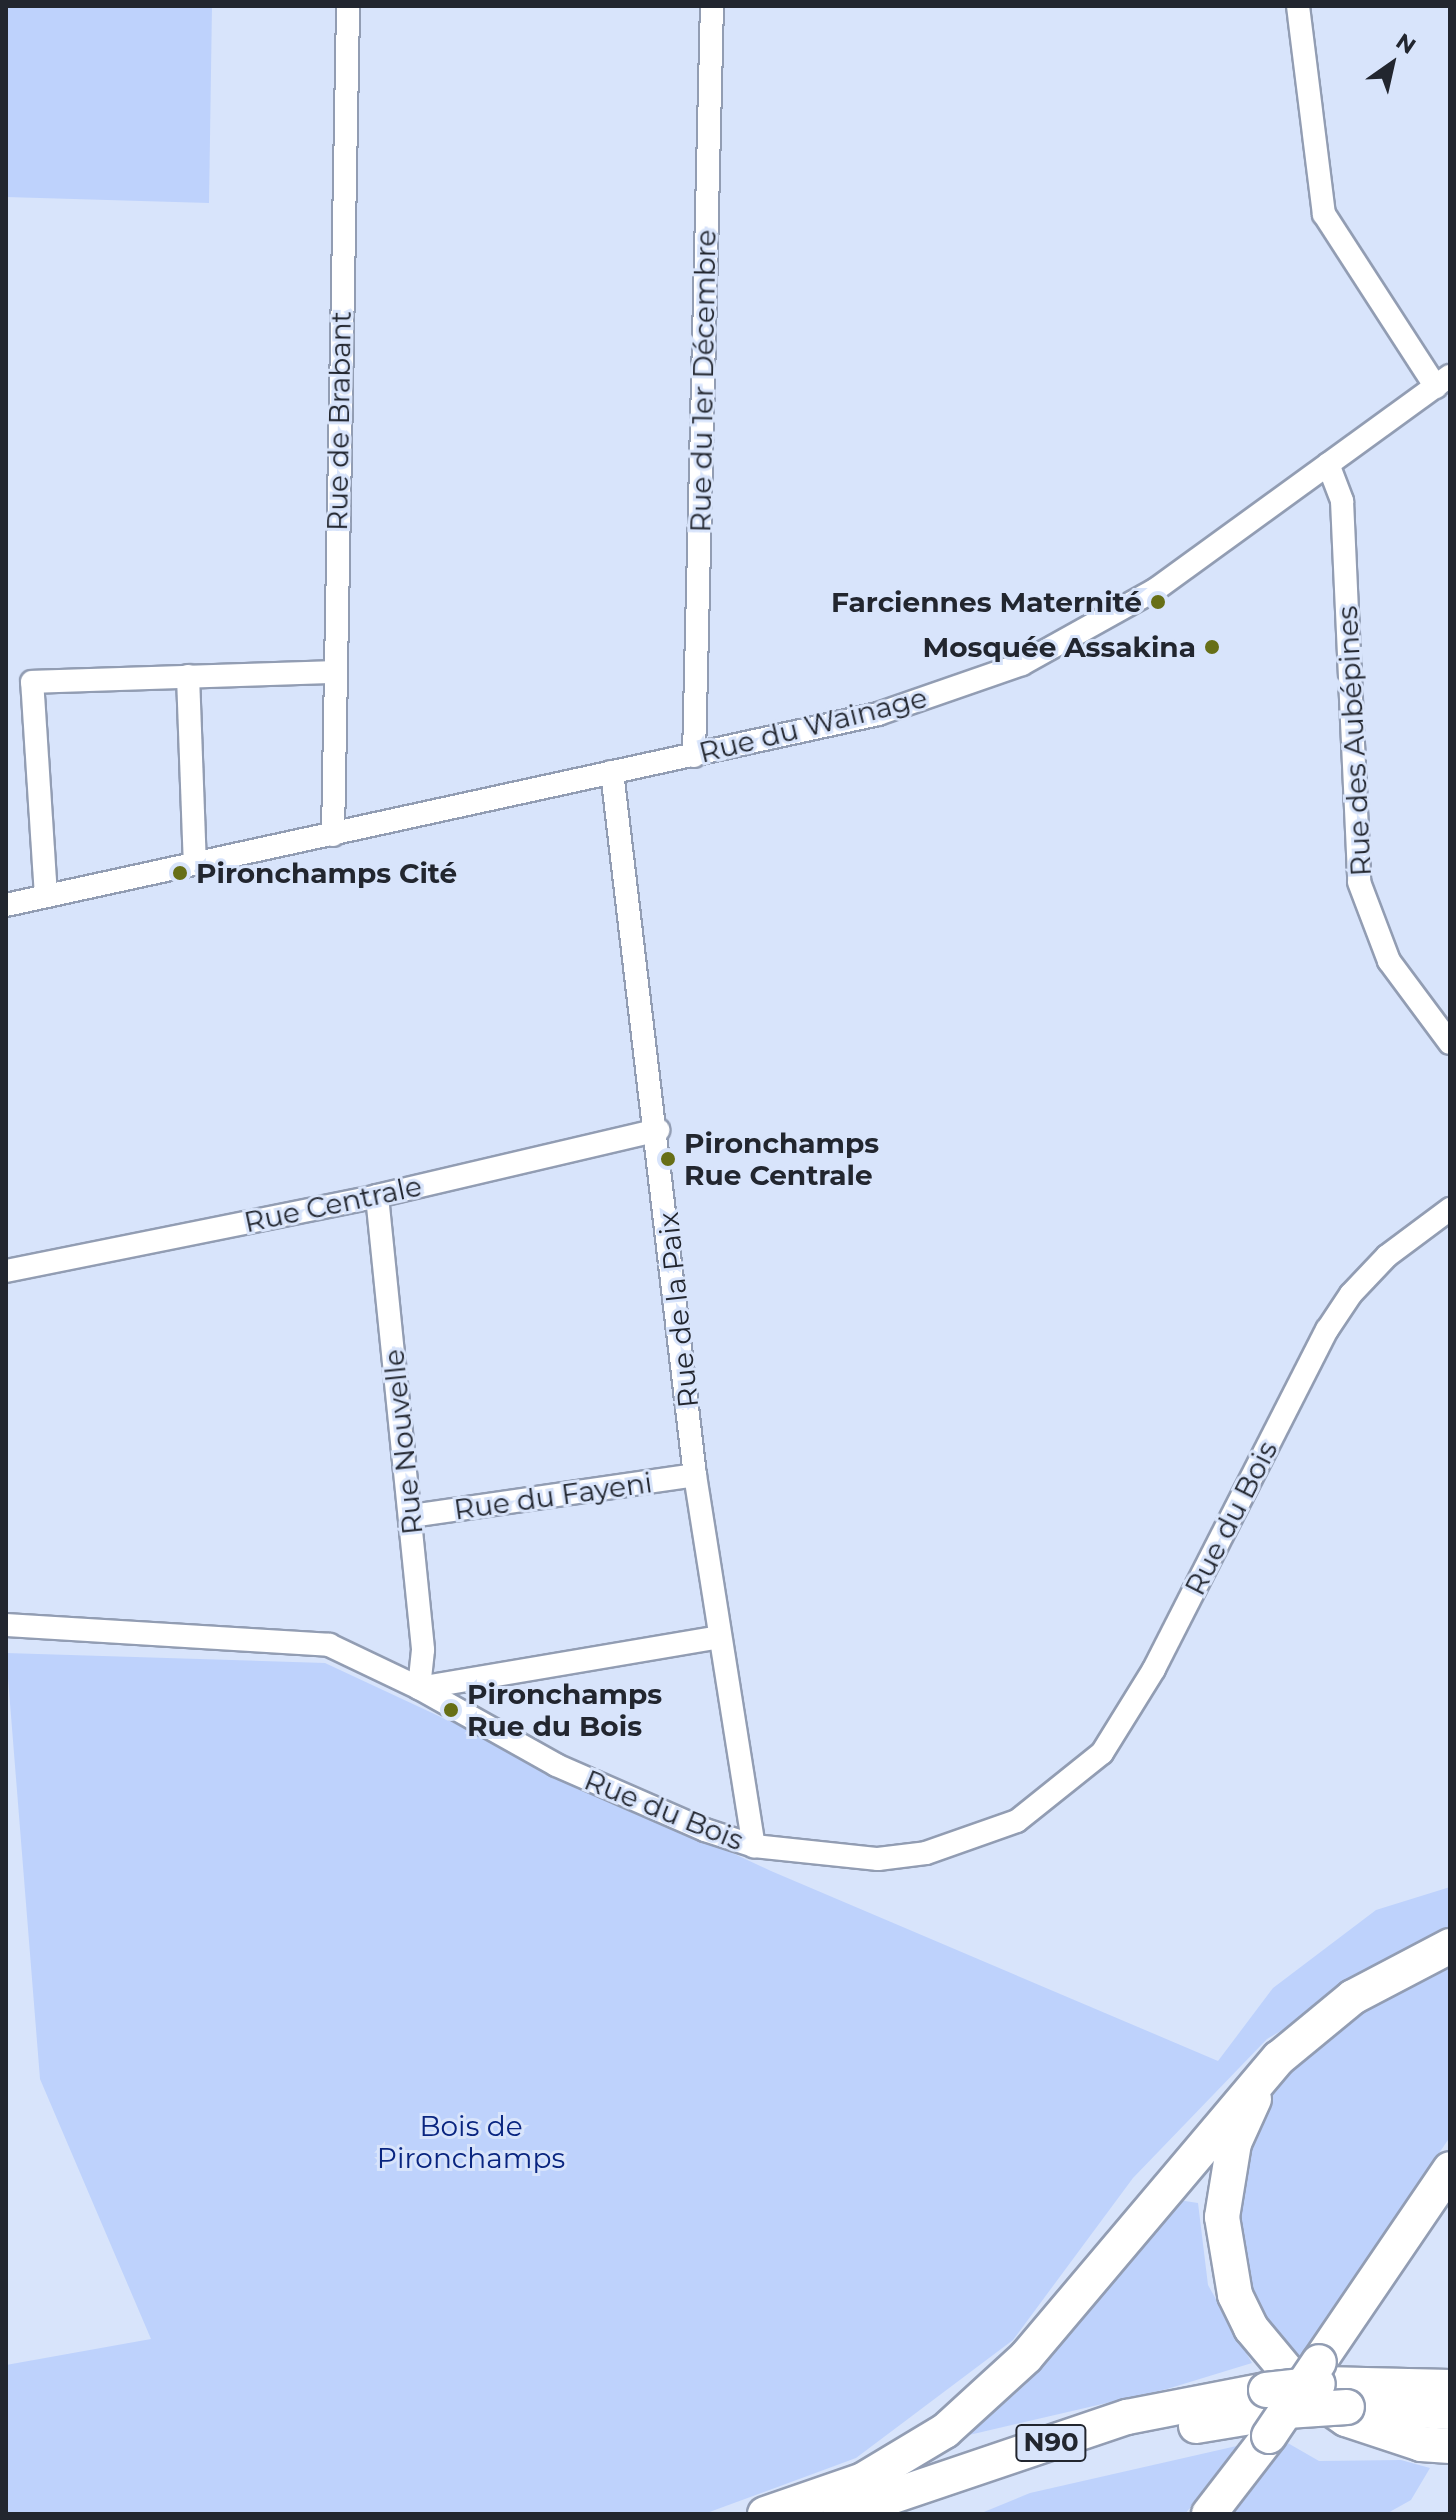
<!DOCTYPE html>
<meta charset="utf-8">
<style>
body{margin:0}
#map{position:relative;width:1456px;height:2520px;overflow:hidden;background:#d8e4fb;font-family:Montserrat,sans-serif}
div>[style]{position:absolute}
.green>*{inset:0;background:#bed2fc}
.roads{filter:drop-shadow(2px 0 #929db3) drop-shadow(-2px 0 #929db3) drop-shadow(0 2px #929db3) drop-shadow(0 -2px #929db3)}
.minor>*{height:22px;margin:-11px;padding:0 11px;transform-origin:11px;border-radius:11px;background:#fff}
.highway>*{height:34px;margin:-17px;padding:0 17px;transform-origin:17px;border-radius:17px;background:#fff}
.bridges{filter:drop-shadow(2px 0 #929db3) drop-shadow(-2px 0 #929db3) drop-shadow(0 2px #929db3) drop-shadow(0 -2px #929db3)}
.highway-bridge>*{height:34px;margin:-17px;padding:0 17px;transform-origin:17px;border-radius:17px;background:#fff}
.dots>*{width:22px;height:22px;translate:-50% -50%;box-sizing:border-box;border:4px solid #d8e4fb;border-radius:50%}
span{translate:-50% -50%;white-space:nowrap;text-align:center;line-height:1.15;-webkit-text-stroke:6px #d8e4fb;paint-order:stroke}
.shield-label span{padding:2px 6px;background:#d8e4fb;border:2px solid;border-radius:6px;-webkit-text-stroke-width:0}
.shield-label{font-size:26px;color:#22262f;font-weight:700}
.street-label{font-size:28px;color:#22262f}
.poi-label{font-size:28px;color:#22262f;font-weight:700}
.right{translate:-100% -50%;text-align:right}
.left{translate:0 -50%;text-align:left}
.park-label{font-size:28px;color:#092580}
.frame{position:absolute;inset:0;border:8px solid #22262f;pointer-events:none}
.north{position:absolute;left:1352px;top:24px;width:80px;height:80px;-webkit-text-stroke:6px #d8e4fb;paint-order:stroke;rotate:34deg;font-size:22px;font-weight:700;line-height:32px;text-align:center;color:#22262f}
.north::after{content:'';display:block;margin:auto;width:28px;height:36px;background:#22262f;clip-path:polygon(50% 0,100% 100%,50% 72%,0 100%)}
</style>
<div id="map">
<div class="green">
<div style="clip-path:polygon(6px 6px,212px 6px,209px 203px,6px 197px)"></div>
<div style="clip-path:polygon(6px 1653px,325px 1663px,771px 1871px,1218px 2061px,1273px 1988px,1376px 1910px,1450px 1887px,1450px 1932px,1267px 2039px,1133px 2178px,1013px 2340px,856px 2458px,704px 2514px,13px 2514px,6px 2512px,6px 2365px,151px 2339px,40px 2079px)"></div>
<div style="clip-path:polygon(1450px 1950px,1450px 2137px,1300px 2357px,1264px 2335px,1231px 2246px,1243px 2160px,1269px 2080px,1288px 2058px)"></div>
<div style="clip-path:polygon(1172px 2199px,1198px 2203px,1208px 2285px,1252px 2363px,1167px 2389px,969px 2435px,1026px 2384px)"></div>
<div style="clip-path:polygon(1286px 2442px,1319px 2461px,1401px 2460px,1430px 2468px,1411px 2500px,1386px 2514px,1229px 2514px)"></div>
<div style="clip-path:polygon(1241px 2445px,1185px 2514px,979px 2514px,1030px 2493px)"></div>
</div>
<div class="roads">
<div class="minor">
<div style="left:1298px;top:6px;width:210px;rotate:82.9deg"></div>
<div style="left:1324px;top:214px;width:206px;rotate:57.1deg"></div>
<div style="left:1328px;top:464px;width:40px;rotate:69deg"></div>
<div style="left:1342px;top:501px;width:381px;rotate:87.4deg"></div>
<div style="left:1359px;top:882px;width:85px;rotate:69.2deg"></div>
<div style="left:1389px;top:961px;width:102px;rotate:53.4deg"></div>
<div style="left:188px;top:676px;width:188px;rotate:87.9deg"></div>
<div style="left:694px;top:756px;width:750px;rotate:-88.63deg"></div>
<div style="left:612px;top:772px;width:708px;rotate:83.27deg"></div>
<div style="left:695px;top:1475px;width:376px;rotate:81deg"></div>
<div style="left:333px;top:835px;width:829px;rotate:-88.96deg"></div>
<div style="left:46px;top:896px;width:214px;rotate:-93.7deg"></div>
<div style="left:32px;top:682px;width:302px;rotate:-1.9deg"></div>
<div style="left:6px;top:905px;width:893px;rotate:-12.35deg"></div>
<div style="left:878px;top:714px;width:152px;rotate:-19.1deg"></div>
<div style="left:1022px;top:664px;width:152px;rotate:-29.1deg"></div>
<div style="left:1155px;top:590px;width:364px;rotate:-36deg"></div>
<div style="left:377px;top:1196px;width:456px;rotate:84.2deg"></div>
<div style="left:423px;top:1650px;width:38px;rotate:96deg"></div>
<div style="left:419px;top:1688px;width:304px;rotate:-9.6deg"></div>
<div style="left:6px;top:1271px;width:379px;rotate:-11.4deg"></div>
<div style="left:377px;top:1196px;width:289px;rotate:-13.2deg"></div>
<div style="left:411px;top:1516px;width:287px;rotate:-8.2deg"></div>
<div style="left:6px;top:1625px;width:324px;rotate:3.5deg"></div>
<div style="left:329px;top:1645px;width:100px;rotate:25.5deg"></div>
<div style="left:419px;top:1688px;width:157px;rotate:29.3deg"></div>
<div style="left:556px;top:1765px;width:163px;rotate:23.6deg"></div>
<div style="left:705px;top:1830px;width:52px;rotate:18.1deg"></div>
<div style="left:754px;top:1846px;width:125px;rotate:6deg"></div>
<div style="left:878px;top:1859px;width:48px;rotate:-7.1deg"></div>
<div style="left:926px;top:1853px;width:96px;rotate:-19.4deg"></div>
<div style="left:1017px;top:1821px;width:109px;rotate:-38.7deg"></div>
<div style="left:1102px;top:1753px;width:99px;rotate:-58.2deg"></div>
<div style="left:1154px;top:1669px;width:381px;rotate:-63deg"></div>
<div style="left:1327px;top:1330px;width:43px;rotate:-56.3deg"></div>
<div style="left:1351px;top:1294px;width:52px;rotate:-46.5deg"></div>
<div style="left:1387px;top:1256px;width:79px;rotate:-36.7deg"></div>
</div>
<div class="highway">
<div style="left:1254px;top:2099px;width:48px;rotate:114.4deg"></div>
<div style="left:1234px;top:2143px;width:75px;rotate:99.2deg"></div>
<div style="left:1222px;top:2217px;width:79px;rotate:80.5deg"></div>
<div style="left:1235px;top:2295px;width:37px;rotate:64deg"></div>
<div style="left:1251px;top:2328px;width:78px;rotate:50.2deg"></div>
<div style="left:1301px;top:2388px;width:55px;rotate:34.6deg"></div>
<div style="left:1346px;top:2419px;width:79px;rotate:18.4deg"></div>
<div style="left:1421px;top:2444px;width:29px;rotate:4deg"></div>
<div style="left:1319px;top:2362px;width:233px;rotate:-55.8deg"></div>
<div style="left:1323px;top:2384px;width:127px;rotate:1.4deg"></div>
<div style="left:1376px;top:2408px;width:74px;rotate:3.1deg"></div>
<div style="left:1196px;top:2426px;width:92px;rotate:-9.4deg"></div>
<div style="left:765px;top:2514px;width:104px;rotate:-19.1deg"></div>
<div style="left:863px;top:2480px;width:96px;rotate:-30.9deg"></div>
<div style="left:945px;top:2431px;width:110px;rotate:-42.4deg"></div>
<div style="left:1026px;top:2357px;width:392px;rotate:-49.8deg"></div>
<div style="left:1279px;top:2058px;width:96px;rotate:-39.5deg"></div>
<div style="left:1353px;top:1997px;width:110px;rotate:-27.7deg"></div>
<div style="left:840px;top:2514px;width:303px;rotate:-18.7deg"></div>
<div style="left:1127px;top:2417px;width:142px;rotate:-11deg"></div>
<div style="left:1209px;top:2514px;width:98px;rotate:-52.4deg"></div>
</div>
</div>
<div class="bridges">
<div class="highway-bridge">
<div style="left:1266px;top:2390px;width:52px;rotate:-6.6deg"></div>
<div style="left:1287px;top:2411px;width:60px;rotate:-3.8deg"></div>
<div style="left:1269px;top:2436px;width:89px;rotate:-56deg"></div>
</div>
</div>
<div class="dots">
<div style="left:1158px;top:602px;background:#676f16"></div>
<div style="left:1212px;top:647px;background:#676f16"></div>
<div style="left:180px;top:873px;background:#676f16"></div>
<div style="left:668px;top:1159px;background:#676f16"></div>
<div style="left:451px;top:1710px;background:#676f16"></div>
</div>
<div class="shield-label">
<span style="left:1051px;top:2443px">N90</span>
</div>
<div class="street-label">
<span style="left:703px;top:381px;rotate:-89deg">Rue du 1er Décembre</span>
<span style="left:339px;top:421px;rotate:-89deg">Rue de Brabant</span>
<span style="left:813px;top:725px;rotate:-14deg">Rue du Wainage</span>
<span style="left:1354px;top:741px;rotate:-93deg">Rue des Aubépines</span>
<span style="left:333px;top:1204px;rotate:-12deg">Rue Centrale</span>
<span style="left:678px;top:1310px;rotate:-96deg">Rue de la Paix</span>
<span style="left:403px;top:1442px;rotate:-96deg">Rue Nouvelle</span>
<span style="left:553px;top:1496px;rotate:-8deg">Rue du Fayeni</span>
<span style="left:1231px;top:1518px;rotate:-63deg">Rue du Bois</span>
<span style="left:664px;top:1810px;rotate:22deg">Rue du Bois</span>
</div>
<div class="poi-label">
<span class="right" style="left:1142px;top:602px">Farciennes Maternité</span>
<span class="right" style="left:1196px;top:647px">Mosquée Assakina</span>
<span class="left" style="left:196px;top:873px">Pironchamps Cité</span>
<span class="left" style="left:684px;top:1159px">Pironchamps<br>Rue Centrale</span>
<span class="left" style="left:467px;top:1710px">Pironchamps<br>Rue du Bois</span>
</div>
<div class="park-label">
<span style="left:471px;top:2142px">Bois de<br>Pironchamps</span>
</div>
<div class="frame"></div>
<div class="north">N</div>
</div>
